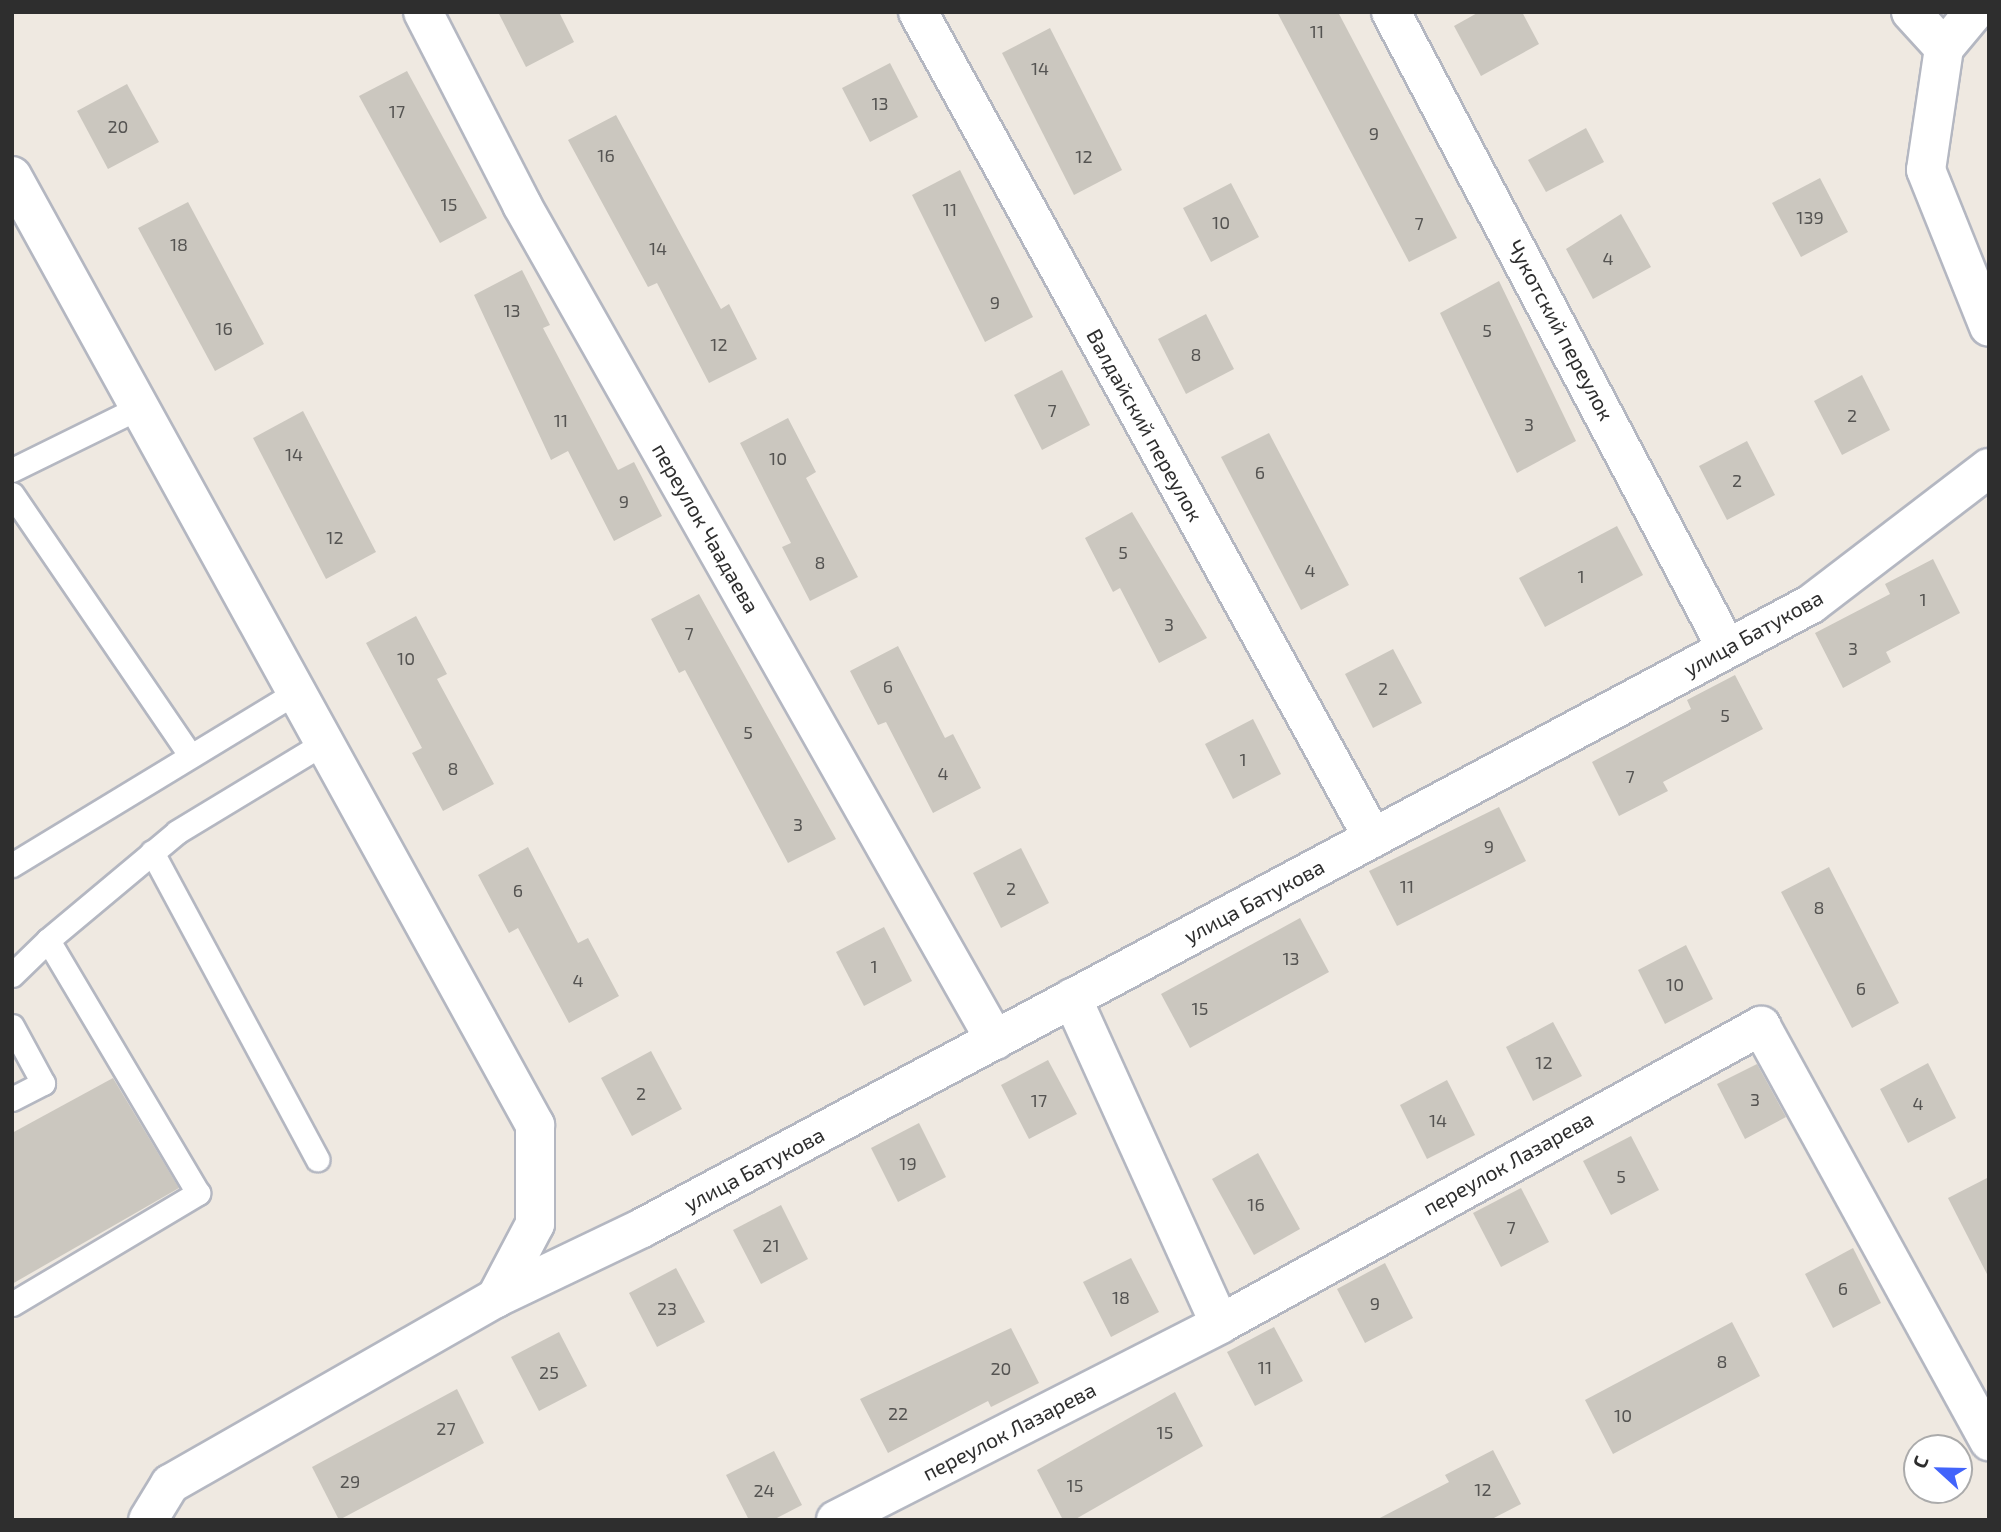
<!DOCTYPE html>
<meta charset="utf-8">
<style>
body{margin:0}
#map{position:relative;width:2001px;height:1532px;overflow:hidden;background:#efe9e1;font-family:"Exo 2",sans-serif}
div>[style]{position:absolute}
.building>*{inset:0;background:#cbc7bf}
.roads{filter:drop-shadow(2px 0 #b4b7c1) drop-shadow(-2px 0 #b4b7c1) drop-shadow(0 2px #b4b7c1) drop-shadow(0 -2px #b4b7c1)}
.service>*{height:23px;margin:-11.5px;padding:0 11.5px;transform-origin:11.5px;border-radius:11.5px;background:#fff}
.minor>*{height:38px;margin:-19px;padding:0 19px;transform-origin:19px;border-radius:19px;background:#fff}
.secondary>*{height:38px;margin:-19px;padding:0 19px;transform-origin:19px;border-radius:19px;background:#fff}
span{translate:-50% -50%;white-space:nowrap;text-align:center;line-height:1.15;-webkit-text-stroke:5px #fff;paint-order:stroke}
.number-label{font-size:18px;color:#555452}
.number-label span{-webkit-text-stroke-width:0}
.street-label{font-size:21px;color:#2e2e2e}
.frame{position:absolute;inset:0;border:14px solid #2e2e2e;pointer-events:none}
.north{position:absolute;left:1903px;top:1434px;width:70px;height:70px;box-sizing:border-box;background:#fff;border:2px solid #ababab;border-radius:50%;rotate:292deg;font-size:19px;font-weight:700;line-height:28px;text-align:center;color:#2e2e2e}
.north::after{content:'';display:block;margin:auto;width:24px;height:32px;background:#4264fb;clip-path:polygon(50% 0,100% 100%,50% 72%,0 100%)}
</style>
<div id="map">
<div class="building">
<div style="clip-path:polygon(498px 12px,559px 12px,574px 42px,526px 67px)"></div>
<div style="clip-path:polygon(1277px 12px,1338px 12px,1457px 238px,1409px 262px)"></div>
<div style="clip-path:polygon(1479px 12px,1522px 12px,1539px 44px,1481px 76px,1454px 26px)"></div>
<div style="clip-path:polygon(1050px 28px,1122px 170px,1074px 195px,1002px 53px)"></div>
<div style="clip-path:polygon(890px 63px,918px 117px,870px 142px,842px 88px)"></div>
<div style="clip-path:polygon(407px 71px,487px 218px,440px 243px,359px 96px)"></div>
<div style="clip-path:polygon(127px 84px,159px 142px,108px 169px,77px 111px)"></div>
<div style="clip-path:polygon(616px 115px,721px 309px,729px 304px,757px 359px,709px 383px,657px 283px,648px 287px,568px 140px)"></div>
<div style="clip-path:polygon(1586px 128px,1604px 162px,1546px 192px,1528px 160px)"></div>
<div style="clip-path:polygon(960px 170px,1033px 317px,985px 342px,912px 195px)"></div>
<div style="clip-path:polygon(1820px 178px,1848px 232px,1801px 257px,1772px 203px)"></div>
<div style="clip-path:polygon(1231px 183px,1259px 237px,1211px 262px,1183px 208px)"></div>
<div style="clip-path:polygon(188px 202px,264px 344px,215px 371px,138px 228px)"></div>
<div style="clip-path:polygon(1621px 214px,1651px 267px,1593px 299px,1566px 249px)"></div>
<div style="clip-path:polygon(522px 270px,550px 325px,543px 328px,618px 470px,634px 462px,662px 516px,614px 541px,568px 451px,551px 460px,474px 295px)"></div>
<div style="clip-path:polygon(1499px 281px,1576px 441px,1517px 473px,1440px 313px)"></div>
<div style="clip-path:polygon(1206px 314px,1234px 369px,1186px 394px,1158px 339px)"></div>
<div style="clip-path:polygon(1062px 370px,1090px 425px,1042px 450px,1014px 395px)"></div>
<div style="clip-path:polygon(1862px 375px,1890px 430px,1842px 455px,1814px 401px)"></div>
<div style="clip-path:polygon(303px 411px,376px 552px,326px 579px,253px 438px)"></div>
<div style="clip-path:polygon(788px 418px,816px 472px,806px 478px,858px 577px,810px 601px,782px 547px,791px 543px,740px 443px)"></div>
<div style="clip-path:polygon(1269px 433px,1349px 585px,1301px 610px,1221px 457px)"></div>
<div style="clip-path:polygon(1747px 441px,1775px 495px,1727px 520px,1699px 466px)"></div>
<div style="clip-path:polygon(1132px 512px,1207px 638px,1159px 663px,1120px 588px,1113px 592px,1085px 538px)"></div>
<div style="clip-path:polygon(1617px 526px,1643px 575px,1545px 627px,1519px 578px)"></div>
<div style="clip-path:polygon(1933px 559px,1960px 613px,1886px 652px,1891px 662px,1843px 688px,1815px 633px,1890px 594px,1885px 584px)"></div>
<div style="clip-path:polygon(699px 594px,836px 839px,788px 863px,685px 670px,679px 673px,651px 619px)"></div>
<div style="clip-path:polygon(416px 616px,447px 674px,437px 679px,494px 784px,443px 811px,412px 753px,422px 748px,366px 643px)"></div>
<div style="clip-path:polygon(898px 646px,945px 738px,953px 734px,981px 788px,933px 813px,886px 722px,878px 725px,850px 671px)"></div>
<div style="clip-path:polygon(1393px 649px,1422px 703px,1373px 728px,1345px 674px)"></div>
<div style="clip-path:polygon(1735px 675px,1763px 729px,1663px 782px,1668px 791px,1619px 816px,1592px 762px,1691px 709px,1687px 700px)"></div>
<div style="clip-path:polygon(1253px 719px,1281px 774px,1233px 799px,1205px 744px)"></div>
<div style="clip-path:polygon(1499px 807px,1526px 861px,1397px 926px,1369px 871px)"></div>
<div style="clip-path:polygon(528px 847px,578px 943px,588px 938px,619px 996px,569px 1023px,518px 928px,509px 933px,478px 875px)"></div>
<div style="clip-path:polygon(1021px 848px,1049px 903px,1001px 928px,973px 873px)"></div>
<div style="clip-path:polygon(1829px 867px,1899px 1003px,1852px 1028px,1781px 892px)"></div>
<div style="clip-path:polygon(1300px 918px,1329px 972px,1190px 1048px,1161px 994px)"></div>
<div style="clip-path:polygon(884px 927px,912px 981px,864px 1006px,836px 952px)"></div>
<div style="clip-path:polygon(1686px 945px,1713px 999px,1665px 1024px,1638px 970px)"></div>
<div style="clip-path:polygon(1553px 1022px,1582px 1076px,1533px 1101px,1506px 1047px)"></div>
<div style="clip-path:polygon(651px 1051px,682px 1109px,632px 1136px,601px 1078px)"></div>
<div style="clip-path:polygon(1048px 1060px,1077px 1114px,1029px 1139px,1001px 1085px)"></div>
<div style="clip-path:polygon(1928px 1063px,1956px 1118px,1908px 1143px,1880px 1089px)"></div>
<div style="clip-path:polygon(1757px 1064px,1786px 1117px,1745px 1139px,1717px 1084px)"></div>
<div style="clip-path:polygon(113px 1078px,179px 1188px,12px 1284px,12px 1133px)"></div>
<div style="clip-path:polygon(1447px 1080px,1475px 1135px,1427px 1159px,1400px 1105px)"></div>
<div style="clip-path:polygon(919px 1123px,946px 1177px,898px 1202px,871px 1148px)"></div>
<div style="clip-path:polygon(1631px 1136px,1659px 1190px,1611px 1215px,1583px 1161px)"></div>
<div style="clip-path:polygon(1258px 1153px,1300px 1229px,1254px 1255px,1212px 1179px)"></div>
<div style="clip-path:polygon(1989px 1177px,1989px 1278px,1948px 1198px)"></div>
<div style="clip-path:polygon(1521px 1188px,1549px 1242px,1501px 1267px,1473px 1213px)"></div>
<div style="clip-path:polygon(781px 1205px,808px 1259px,761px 1284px,733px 1230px)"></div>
<div style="clip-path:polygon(1853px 1248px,1881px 1303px,1833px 1328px,1805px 1274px)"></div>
<div style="clip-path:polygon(1131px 1258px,1159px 1312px,1111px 1337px,1083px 1282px)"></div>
<div style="clip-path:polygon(1385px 1263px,1413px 1318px,1365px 1343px,1337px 1289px)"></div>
<div style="clip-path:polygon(676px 1268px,705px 1322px,657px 1347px,629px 1293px)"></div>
<div style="clip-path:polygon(1732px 1322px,1760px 1376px,1613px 1454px,1585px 1400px)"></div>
<div style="clip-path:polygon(1274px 1327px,1303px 1381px,1255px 1406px,1227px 1352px)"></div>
<div style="clip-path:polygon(1011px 1328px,1039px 1383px,991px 1407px,988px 1401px,888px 1453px,860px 1399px)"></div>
<div style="clip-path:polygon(559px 1332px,587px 1386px,539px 1411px,511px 1357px)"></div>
<div style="clip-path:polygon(457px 1389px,484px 1443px,339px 1520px,312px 1467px)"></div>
<div style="clip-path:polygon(1175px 1392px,1203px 1446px,1074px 1520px,1063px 1520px,1037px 1470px)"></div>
<div style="clip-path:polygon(1493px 1450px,1521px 1504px,1490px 1520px,1376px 1520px,1449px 1482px,1445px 1475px)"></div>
<div style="clip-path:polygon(774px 1451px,802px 1505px,773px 1520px,749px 1520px,726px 1475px)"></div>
</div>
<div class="roads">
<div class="service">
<div style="left:12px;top:470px;width:143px;rotate:-26.2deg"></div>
<div style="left:12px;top:494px;width:317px;rotate:55.7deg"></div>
<div style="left:152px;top:852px;width:349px;rotate:61.7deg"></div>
<div style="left:12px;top:865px;width:333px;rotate:-31.3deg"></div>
<div style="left:12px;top:975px;width:50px;rotate:-44.2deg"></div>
<div style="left:12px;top:1026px;width:65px;rotate:61.5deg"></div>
<div style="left:43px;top:1083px;width:35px;rotate:153deg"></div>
<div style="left:12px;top:1304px;width:217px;rotate:-30.8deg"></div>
<div style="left:198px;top:1193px;width:294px;rotate:-120.7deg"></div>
<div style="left:48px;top:940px;width:168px;rotate:-39.9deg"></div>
<div style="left:177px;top:832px;width:172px;rotate:-31.2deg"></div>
</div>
<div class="minor">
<div style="left:423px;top:12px;width:217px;rotate:62.8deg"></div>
<div style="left:522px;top:205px;width:960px;rotate:60.47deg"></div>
<div style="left:918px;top:12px;width:943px;rotate:61.15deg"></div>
<div style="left:1391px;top:12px;width:720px;rotate:62.19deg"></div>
<div style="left:1911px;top:12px;width:49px;rotate:47.5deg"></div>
<div style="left:12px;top:176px;width:1084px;rotate:61.14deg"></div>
<div style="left:535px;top:1125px;width:99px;rotate:90deg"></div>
<div style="left:535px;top:1224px;width:84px;rotate:117.8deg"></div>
<div style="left:496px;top:1298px;width:375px;rotate:150.3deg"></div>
<div style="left:170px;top:1484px;width:42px;rotate:121.4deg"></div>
<div style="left:1072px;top:998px;width:358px;rotate:65.6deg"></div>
<div style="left:496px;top:1298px;width:162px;rotate:-25.6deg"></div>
<div style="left:642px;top:1228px;width:1325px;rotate:-28.09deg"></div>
<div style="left:1811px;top:604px;width:224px;rotate:-37.4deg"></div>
<div style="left:836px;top:1520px;width:431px;rotate:-27deg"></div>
<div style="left:1220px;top:1324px;width:618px;rotate:-28.85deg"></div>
<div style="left:1761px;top:1026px;width:474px;rotate:61.2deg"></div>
</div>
<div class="secondary">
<div style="left:1974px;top:12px;width:47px;rotate:129.8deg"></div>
<div style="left:1944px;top:48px;width:123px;rotate:98.4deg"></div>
<div style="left:1926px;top:170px;width:169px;rotate:68.1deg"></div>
</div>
</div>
<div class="number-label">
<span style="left:1317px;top:31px">11</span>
<span style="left:1040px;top:68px">14</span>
<span style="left:880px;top:103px">13</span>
<span style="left:397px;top:111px">17</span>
<span style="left:118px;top:126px">20</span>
<span style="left:1374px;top:133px">9</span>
<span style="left:606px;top:155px">16</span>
<span style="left:1084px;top:156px">12</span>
<span style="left:449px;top:204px">15</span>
<span style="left:950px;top:209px">11</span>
<span style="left:1810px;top:217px">139</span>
<span style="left:1221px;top:222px">10</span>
<span style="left:1419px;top:223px">7</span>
<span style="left:179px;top:244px">18</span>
<span style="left:658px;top:248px">14</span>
<span style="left:1608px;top:258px">4</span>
<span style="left:995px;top:302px">9</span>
<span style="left:512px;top:310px">13</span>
<span style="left:224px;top:328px">16</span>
<span style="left:1487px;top:330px">5</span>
<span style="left:719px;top:344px">12</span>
<span style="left:1196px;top:354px">8</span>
<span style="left:1052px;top:410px">7</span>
<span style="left:1852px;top:415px">2</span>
<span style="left:561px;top:420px">11</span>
<span style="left:1529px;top:424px">3</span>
<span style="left:294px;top:454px">14</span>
<span style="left:778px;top:458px">10</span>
<span style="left:1260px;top:472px">6</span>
<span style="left:1737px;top:480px">2</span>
<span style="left:624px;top:501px">9</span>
<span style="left:335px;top:537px">12</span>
<span style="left:1123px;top:552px">5</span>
<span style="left:820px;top:562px">8</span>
<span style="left:1310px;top:570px">4</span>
<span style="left:1581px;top:576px">1</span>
<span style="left:1923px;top:599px">1</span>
<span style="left:1169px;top:624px">3</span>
<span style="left:689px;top:633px">7</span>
<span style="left:1853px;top:648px">3</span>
<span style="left:406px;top:658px">10</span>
<span style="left:888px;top:686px">6</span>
<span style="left:1383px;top:688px">2</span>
<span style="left:1725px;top:715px">5</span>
<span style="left:748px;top:732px">5</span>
<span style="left:1243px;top:759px">1</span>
<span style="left:453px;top:768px">8</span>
<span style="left:943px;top:773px">4</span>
<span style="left:1630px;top:776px">7</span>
<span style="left:798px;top:824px">3</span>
<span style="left:1489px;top:846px">9</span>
<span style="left:1407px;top:886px">11</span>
<span style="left:1011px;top:888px">2</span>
<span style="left:518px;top:890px">6</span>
<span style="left:1819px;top:907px">8</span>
<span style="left:1291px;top:958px">13</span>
<span style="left:874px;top:966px">1</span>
<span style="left:578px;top:980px">4</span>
<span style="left:1675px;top:984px">10</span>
<span style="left:1861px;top:988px">6</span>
<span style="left:1200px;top:1008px">15</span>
<span style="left:1544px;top:1062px">12</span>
<span style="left:641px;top:1093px">2</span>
<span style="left:1755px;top:1099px">3</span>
<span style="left:1039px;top:1100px">17</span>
<span style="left:1918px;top:1103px">4</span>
<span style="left:1438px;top:1120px">14</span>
<span style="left:908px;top:1163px">19</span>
<span style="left:1621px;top:1176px">5</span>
<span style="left:1256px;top:1204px">16</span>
<span style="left:1511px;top:1227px">7</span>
<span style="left:771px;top:1245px">21</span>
<span style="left:1843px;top:1288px">6</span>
<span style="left:1121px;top:1297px">18</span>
<span style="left:1375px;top:1303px">9</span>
<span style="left:667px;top:1308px">23</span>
<span style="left:1722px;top:1361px">8</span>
<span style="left:1265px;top:1367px">11</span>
<span style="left:1001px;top:1368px">20</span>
<span style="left:549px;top:1372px">25</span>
<span style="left:898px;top:1413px">22</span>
<span style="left:1623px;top:1415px">10</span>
<span style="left:446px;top:1428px">27</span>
<span style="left:1165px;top:1432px">15</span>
<span style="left:350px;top:1481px">29</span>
<span style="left:1075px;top:1485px">15</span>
<span style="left:1483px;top:1489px">12</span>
<span style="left:764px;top:1490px">24</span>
</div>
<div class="street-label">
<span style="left:1561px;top:330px;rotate:62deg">Чукотский переулок</span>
<span style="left:1145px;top:425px;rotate:61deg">Валдайский переулок</span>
<span style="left:706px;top:528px;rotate:60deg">переулок Чаадаева</span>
<span style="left:1753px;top:633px;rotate:-29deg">улица Батукова</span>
<span style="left:1254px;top:901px;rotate:-28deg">улица Батукова</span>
<span style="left:1508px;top:1163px;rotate:-29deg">переулок Лазарева</span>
<span style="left:754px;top:1169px;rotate:-28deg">улица Батукова</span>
<span style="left:1009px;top:1431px;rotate:-27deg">переулок Лазарева</span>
</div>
<div class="frame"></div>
<div class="north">С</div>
</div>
